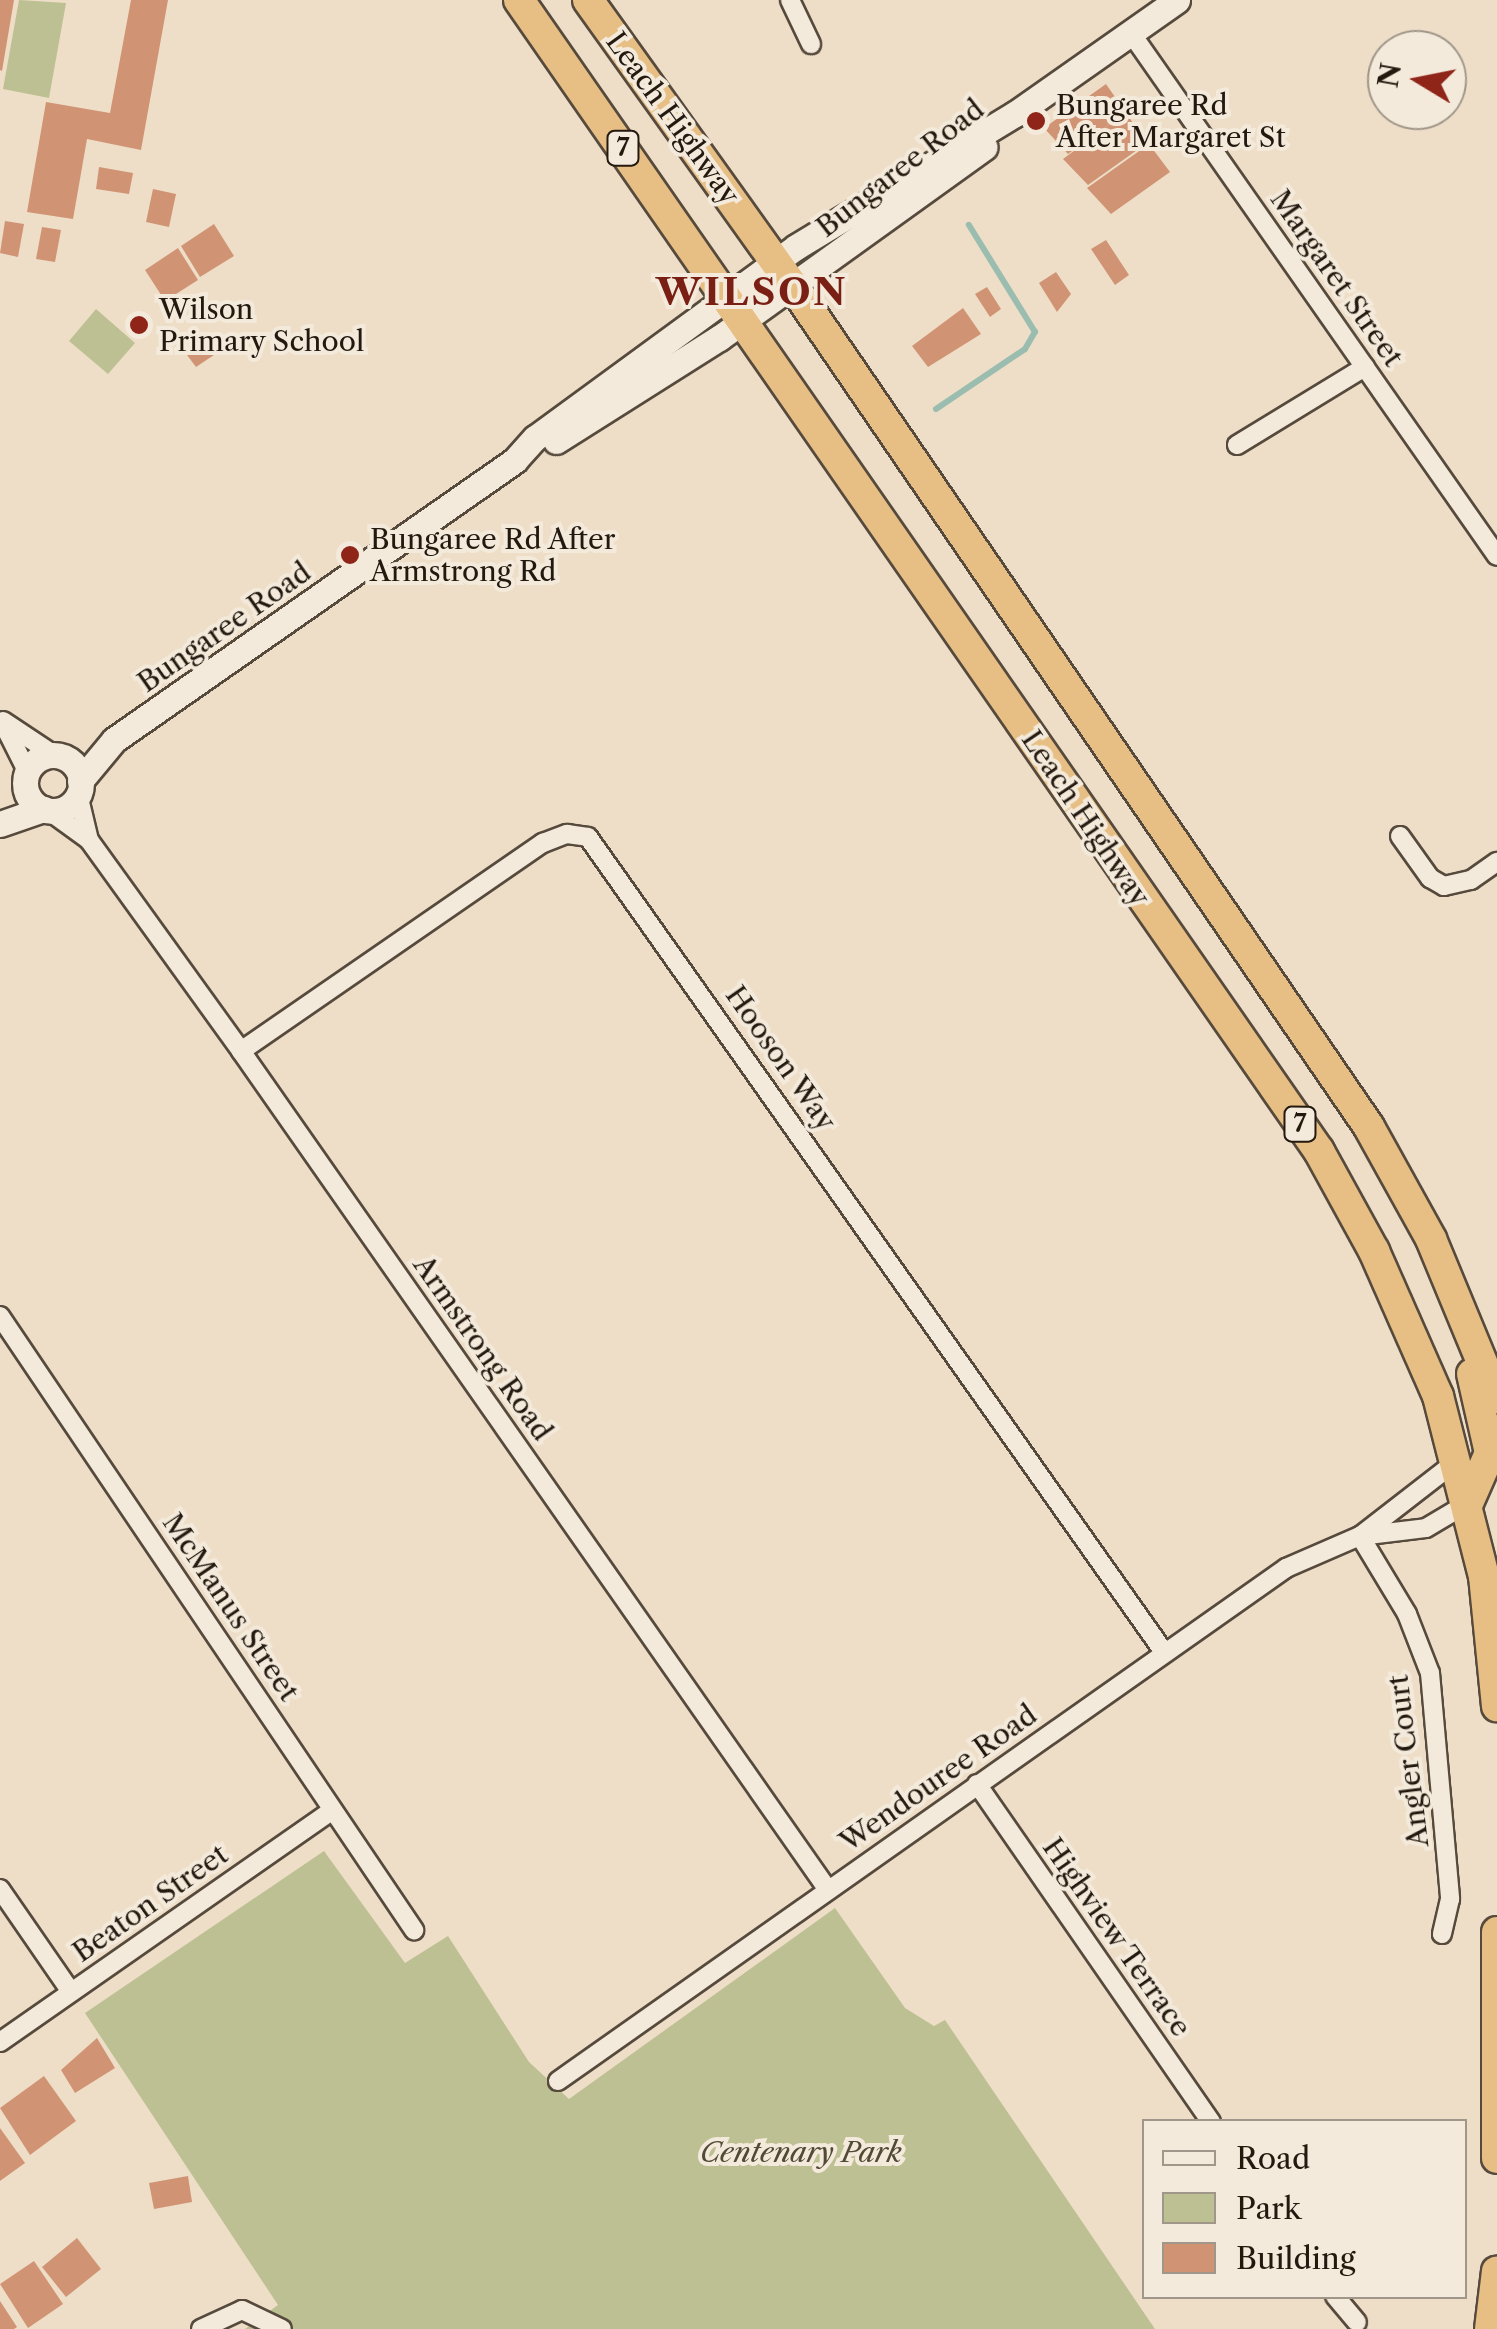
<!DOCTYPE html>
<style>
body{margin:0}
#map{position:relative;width:1497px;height:2329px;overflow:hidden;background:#eedec7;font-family:"Libre Caslon Text",serif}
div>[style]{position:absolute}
.green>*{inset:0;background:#bdc092}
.stream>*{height:6px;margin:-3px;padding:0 3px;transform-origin:3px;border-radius:3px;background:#9bbdaf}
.building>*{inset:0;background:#d09475}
.roads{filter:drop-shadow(2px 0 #564a3d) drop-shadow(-2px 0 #564a3d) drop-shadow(0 2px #564a3d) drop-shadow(0 -2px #564a3d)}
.street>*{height:18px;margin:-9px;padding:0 9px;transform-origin:9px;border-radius:9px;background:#f4eadb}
.secondary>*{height:25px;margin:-12.5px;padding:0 12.5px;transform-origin:12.5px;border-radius:12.5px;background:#f4eadb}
.secondary>.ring{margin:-12.5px;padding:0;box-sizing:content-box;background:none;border:25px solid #f4eadb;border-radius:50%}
.highway>*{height:30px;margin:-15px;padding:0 15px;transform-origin:15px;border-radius:15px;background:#e7bf84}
.dots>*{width:28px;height:28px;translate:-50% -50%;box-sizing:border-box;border:5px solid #f4eadb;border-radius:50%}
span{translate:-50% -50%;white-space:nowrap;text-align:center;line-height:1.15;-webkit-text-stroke:8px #f4eadb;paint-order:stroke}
.shield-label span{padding:2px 8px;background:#f4eadb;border:2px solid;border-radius:8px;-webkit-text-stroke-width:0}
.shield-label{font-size:25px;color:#23190f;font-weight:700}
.poi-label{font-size:28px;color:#23190f}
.left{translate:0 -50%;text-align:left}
.street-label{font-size:28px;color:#23190f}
.park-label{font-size:28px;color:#514b36;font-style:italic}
.district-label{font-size:38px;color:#7a1f14;font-weight:700;letter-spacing:2.5px}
.legend{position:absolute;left:1142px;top:2119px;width:325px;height:180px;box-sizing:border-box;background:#f4eadb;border:2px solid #a09689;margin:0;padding:12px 18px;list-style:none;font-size:30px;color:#23190f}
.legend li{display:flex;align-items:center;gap:20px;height:50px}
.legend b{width:50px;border:2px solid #a09689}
.north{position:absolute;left:1367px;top:30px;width:100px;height:100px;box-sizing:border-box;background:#f4eadb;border:2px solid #a09689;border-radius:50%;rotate:280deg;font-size:28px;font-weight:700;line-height:40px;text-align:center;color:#23190f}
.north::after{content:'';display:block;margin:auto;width:35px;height:45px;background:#8f2418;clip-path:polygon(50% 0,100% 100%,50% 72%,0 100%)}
</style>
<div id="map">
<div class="green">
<div style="clip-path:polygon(19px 0,66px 3px,49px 98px,3px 89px)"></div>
<div style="clip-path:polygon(96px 309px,135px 343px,108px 374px,69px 341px)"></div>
<div style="clip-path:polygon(324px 1851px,405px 1963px,448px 1936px,529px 2062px,569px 2099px,835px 1908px,905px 2008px,934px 2026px,945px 2020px,1155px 2329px,245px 2329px,278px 2305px,85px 2013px)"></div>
</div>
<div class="stream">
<div style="left:936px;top:409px;width:107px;rotate:-34deg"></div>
<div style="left:1025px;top:349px;width:20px;rotate:-60deg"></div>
<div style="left:1035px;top:332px;width:126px;rotate:-121.7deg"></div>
</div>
<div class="building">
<div style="clip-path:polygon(0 0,14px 0,2px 71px,0 70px)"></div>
<div style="clip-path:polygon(131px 0,168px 0,141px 150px,87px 139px,73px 219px,27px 212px,46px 102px,110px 113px)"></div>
<div style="clip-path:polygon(1106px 84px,1147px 143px,1088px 185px,1063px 159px,1114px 121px,1068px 154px,1044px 128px)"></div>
<div style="clip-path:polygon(1149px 144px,1170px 172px,1111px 214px,1087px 188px)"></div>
<div style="clip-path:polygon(99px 167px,133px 173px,129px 194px,96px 189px)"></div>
<div style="clip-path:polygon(153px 189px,176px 194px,169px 227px,146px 222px)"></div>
<div style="clip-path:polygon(5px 221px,24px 224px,18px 257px,0 253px)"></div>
<div style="clip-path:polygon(214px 224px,234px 256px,200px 277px,181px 246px)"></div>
<div style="clip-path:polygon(42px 227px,61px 230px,55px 262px,36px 259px)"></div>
<div style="clip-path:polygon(1106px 240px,1129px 275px,1115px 285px,1091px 249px)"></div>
<div style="clip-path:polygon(178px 248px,198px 280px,165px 301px,145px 270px)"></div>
<div style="clip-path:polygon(1056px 272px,1071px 294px,1057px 312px,1039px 283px)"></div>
<div style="clip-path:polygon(987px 287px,1001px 309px,990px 317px,975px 294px)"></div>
<div style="clip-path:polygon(963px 308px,981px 334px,928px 367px,912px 346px)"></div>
<div style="clip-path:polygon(208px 334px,220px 351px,196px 367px,184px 351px)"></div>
<div style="clip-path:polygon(97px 2038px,115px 2068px,75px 2093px,61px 2070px)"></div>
<div style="clip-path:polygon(44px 2076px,76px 2121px,30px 2155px,0 2108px)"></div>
<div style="clip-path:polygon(0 2128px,25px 2163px,0 2181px)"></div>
<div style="clip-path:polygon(188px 2176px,192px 2202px,154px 2209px,149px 2183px)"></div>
<div style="clip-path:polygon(77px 2238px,101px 2269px,66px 2297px,42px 2267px)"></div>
<div style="clip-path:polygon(34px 2261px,63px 2304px,28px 2328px,0 2284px)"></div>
<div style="clip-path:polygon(0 2301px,17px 2327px,14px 2329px,0 2329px)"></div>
</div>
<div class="roads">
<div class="street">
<div style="left:790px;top:0;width:49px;rotate:64.5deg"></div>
<div style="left:1131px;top:33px;width:638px;rotate:55.02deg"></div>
<div style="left:1237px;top:445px;width:150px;rotate:-31.4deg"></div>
<div style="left:3px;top:721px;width:61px;rotate:33.7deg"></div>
<div style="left:5px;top:727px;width:49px;rotate:63.4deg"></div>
<div style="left:78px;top:794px;width:47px;rotate:76.6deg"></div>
<div style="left:49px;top:811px;width:49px;rotate:35.9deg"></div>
<div style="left:89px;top:840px;width:260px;rotate:54.2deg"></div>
<div style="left:241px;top:1051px;width:1024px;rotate:55.02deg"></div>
<div style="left:1400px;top:836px;width:52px;rotate:54.5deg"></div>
<div style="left:1430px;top:878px;width:16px;rotate:30deg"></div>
<div style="left:1444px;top:886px;width:28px;rotate:-13deg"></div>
<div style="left:1471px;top:880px;width:32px;rotate:-35deg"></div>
<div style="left:241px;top:1051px;width:367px;rotate:-34.6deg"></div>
<div style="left:543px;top:843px;width:26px;rotate:-21deg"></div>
<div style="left:567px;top:834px;width:21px;rotate:8deg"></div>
<div style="left:588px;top:837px;width:998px;rotate:54.75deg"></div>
<div style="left:0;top:1316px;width:741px;rotate:56.01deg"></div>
<div style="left:1360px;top:1536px;width:91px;rotate:58.9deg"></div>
<div style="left:1407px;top:1614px;width:63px;rotate:68.7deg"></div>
<div style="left:1430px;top:1673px;width:227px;rotate:84.9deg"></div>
<div style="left:1450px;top:1899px;width:36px;rotate:103deg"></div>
<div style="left:1360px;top:1536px;width:124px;rotate:-37.8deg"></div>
<div style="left:977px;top:1784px;width:411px;rotate:55.3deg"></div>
<div style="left:0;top:1889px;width:125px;rotate:55.4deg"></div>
<div style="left:0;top:2042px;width:405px;rotate:-34.9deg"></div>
<div style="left:558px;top:2081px;width:891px;rotate:-35.17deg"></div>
<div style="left:1286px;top:1568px;width:81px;rotate:-23.4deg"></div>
<div style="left:1360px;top:1536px;width:66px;rotate:-6.9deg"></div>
<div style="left:1426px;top:1528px;width:49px;rotate:-30.8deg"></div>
<div style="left:1335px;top:2296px;width:34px;rotate:50deg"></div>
<div style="left:201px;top:2329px;width:45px;rotate:-24.9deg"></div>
<div style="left:242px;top:2310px;width:44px;rotate:25.4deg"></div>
</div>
<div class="secondary">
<div style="left:556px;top:441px;width:193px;rotate:-32.3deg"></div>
<div style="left:719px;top:338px;width:327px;rotate:-35.7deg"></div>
<div class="ring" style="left:25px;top:755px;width:31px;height:31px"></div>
<div style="left:80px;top:781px;width:53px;rotate:-50.3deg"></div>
<div style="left:114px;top:740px;width:489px;rotate:-34.9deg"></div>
<div style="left:515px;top:460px;width:30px;rotate:-48deg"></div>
<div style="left:535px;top:438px;width:323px;rotate:-36.2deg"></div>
<div style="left:796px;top:247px;width:256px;rotate:-31.3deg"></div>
<div style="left:1015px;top:114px;width:198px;rotate:-35.1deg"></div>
<div style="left:0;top:824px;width:46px;rotate:-19.2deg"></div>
</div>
<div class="highway">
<div style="left:519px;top:0;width:1402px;rotate:55.2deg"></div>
<div style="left:1319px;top:1151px;width:114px;rotate:61.2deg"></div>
<div style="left:1374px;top:1251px;width:158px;rotate:66.2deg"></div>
<div style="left:1438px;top:1396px;width:186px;rotate:75.7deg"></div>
<div style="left:1484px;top:1576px;width:131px;rotate:84.3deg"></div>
<div style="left:588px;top:0;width:352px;rotate:54.4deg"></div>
<div style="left:793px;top:286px;width:1019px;rotate:55.59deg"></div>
<div style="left:1369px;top:1127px;width:128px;rotate:61deg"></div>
<div style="left:1431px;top:1239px;width:172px;rotate:67.5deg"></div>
<div style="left:1468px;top:1503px;width:55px;rotate:-66.3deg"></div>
<div style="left:1490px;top:1453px;width:81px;rotate:-102.8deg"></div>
<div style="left:1497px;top:1932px;width:226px;rotate:90deg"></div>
<div style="left:1490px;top:2329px;width:58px;rotate:-83.1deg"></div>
</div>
</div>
<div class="dots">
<div style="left:1036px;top:121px;background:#8f2418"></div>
<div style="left:139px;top:325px;background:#8f2418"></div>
<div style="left:350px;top:555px;background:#8f2418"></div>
</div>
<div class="shield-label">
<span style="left:623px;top:148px">7</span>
<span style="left:1300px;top:1124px">7</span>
</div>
<div class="poi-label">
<span class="left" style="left:1056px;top:121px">Bungaree Rd<br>After Margaret St</span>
<span class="left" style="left:159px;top:325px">Wilson<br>Primary School</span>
<span class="left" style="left:370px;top:555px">Bungaree Rd After<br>Armstrong Rd</span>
</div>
<div class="street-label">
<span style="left:673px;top:118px;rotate:54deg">Leach Highway</span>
<span style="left:900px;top:168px;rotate:-38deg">Bungaree Road</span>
<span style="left:1337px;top:278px;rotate:55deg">Margaret Street</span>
<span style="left:224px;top:627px;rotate:-35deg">Bungaree Road</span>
<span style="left:1086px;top:818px;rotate:56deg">Leach Highway</span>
<span style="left:781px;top:1058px;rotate:55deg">Hooson Way</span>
<span style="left:483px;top:1348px;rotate:55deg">Armstrong Road</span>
<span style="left:231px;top:1607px;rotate:56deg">McManus Street</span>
<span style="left:1408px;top:1761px;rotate:-97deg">Angler Court</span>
<span style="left:938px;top:1778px;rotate:-35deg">Wendouree Road</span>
<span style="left:150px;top:1903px;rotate:-35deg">Beaton Street</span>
<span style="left:1117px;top:1937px;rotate:55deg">Highview Terrace</span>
</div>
<div class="park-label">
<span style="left:801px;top:2152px">Centenary Park</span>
</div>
<div class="district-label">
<span style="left:752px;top:292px">WILSON</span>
</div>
<ul class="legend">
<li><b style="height:12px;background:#f4eadb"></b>Road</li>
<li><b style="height:28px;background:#bdc092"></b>Park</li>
<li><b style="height:28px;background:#d09475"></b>Building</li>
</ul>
<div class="north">N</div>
</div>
